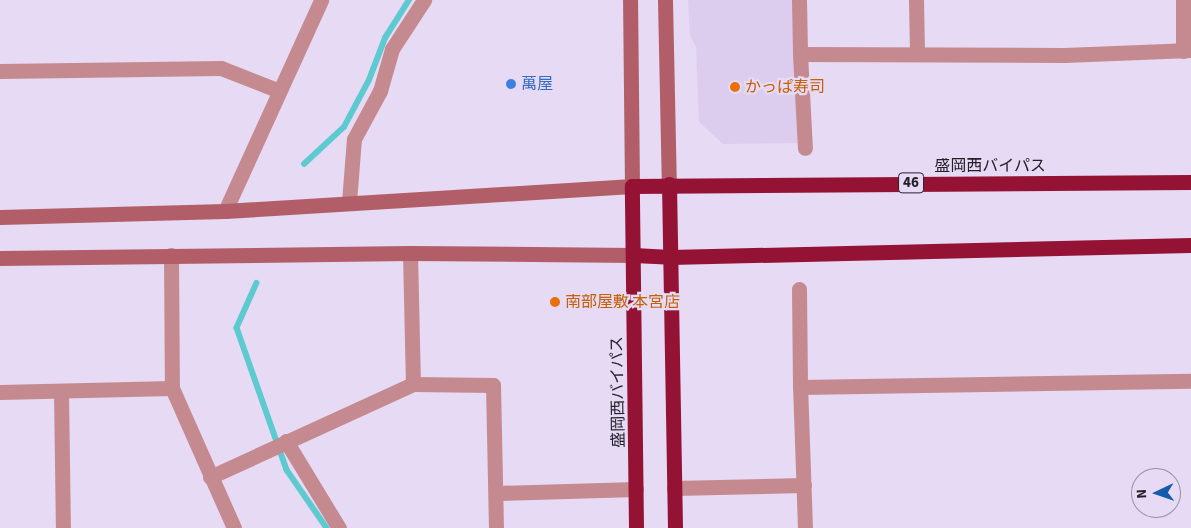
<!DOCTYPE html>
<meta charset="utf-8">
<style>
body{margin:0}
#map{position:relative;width:1191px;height:528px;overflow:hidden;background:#e6daf4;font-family:"Source Sans 3","Noto Sans JP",sans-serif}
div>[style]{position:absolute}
.built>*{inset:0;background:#dccdee}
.stream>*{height:5.5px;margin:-2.75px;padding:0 2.75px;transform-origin:2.75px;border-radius:2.75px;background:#5dcacf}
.street>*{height:15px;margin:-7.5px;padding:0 7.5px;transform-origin:7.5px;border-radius:7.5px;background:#c58a8f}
.secondary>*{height:15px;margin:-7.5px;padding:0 7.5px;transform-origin:7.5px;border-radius:7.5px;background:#b25e68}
.highway>*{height:15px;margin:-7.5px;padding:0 7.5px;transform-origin:7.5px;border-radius:7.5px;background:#941335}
.dots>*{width:14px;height:14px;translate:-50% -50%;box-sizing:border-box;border:2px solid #e6daf4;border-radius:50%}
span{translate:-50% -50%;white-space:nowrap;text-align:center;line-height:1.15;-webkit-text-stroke:4.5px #e6daf4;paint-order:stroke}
.shield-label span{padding:1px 4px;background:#e6daf4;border:1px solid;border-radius:4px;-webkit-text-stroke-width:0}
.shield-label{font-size:15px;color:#242029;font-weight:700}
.shop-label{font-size:16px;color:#366cbe}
.left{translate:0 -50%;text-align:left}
.food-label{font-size:16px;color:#c56008}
.street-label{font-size:16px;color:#242029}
.north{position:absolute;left:1131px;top:468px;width:50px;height:50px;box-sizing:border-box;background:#e6daf4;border:1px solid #9890a3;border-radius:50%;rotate:267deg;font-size:14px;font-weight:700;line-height:20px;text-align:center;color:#242029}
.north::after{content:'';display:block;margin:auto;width:18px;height:22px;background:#155bab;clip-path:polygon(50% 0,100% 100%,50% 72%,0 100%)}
</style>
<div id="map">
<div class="built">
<div style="clip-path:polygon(688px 0,794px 0,798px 143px,723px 144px,699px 122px,696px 47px,690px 35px)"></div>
</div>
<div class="stream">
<div style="left:304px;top:164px;width:54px;rotate:-42.8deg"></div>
<div style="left:344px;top:127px;width:53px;rotate:-62deg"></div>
<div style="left:369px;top:80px;width:45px;rotate:-69.1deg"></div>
<div style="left:385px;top:38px;width:45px;rotate:-57.7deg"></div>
<div style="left:257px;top:283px;width:49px;rotate:114deg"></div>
<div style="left:237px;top:328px;width:151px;rotate:70.6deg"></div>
<div style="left:287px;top:470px;width:70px;rotate:55.4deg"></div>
</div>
<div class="street">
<div style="left:799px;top:0;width:54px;rotate:88.9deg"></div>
<div style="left:800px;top:54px;width:264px;rotate:0.2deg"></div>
<div style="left:1064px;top:55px;width:127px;rotate:-2.3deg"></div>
<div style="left:916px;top:0;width:54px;rotate:88.9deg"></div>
<div style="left:1183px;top:51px;width:51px;rotate:-90deg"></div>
<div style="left:800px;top:54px;width:94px;rotate:87deg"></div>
<div style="left:0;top:71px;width:221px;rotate:-0.8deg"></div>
<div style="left:221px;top:68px;width:60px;rotate:21.4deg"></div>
<div style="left:349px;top:202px;width:63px;rotate:-85.5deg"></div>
<div style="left:354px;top:139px;width:55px;rotate:-61.6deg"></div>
<div style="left:380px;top:91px;width:44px;rotate:-74.1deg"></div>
<div style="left:392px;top:49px;width:59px;rotate:-56.9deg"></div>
<div style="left:225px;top:211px;width:232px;rotate:-65.5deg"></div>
<div style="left:410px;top:253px;width:131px;rotate:88.7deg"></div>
<div style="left:413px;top:384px;width:80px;rotate:0.7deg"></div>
<div style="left:493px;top:385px;width:143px;rotate:88.8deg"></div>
<div style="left:171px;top:255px;width:133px;rotate:89.6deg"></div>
<div style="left:172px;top:388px;width:153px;rotate:66.1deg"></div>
<div style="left:799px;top:289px;width:98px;rotate:89.4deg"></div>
<div style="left:61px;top:391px;width:137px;rotate:89.2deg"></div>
<div style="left:0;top:392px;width:172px;rotate:-1.3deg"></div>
<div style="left:286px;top:441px;width:102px;rotate:58.7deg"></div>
<div style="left:210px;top:477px;width:223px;rotate:-24.6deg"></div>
<div style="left:674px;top:488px;width:130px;rotate:-1.3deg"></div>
<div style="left:496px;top:493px;width:140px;rotate:-1.6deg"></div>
<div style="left:805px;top:528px;width:141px;rotate:-92deg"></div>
<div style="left:800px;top:387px;width:391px;rotate:-0.9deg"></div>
</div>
<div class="secondary">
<div style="left:665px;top:0;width:184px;rotate:88.8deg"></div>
<div style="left:0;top:217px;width:225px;rotate:-1.5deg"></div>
<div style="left:225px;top:211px;width:408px;rotate:-3.5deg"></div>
<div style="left:632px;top:186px;width:186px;rotate:-90.6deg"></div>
<div style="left:0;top:258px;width:410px;rotate:-0.7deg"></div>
<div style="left:410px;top:253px;width:224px;rotate:0.5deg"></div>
</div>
<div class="highway">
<div style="left:669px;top:184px;width:344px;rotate:89deg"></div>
<div style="left:634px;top:255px;width:36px;rotate:3deg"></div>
<div style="left:670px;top:257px;width:521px;rotate:-1.32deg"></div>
<div style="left:636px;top:528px;width:342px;rotate:-90.7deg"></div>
<div style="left:632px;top:186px;width:559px;rotate:-0.41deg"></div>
</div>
<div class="dots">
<div style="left:511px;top:84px;background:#3f7fe0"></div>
<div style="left:735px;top:87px;background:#e8710a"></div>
<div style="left:555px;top:302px;background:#e8710a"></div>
</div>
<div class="shield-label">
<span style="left:911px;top:183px">46</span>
</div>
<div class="shop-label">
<span class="left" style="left:521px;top:84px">萬屋</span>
</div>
<div class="food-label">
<span class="left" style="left:745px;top:87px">かっぱ寿司</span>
<span class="left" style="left:565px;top:302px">南部屋敷 本宮店</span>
</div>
<div class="street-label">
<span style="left:990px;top:166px">盛岡西バイパス</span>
<span style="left:618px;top:392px;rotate:-91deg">盛岡西バイパス</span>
</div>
<div class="north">N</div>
</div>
